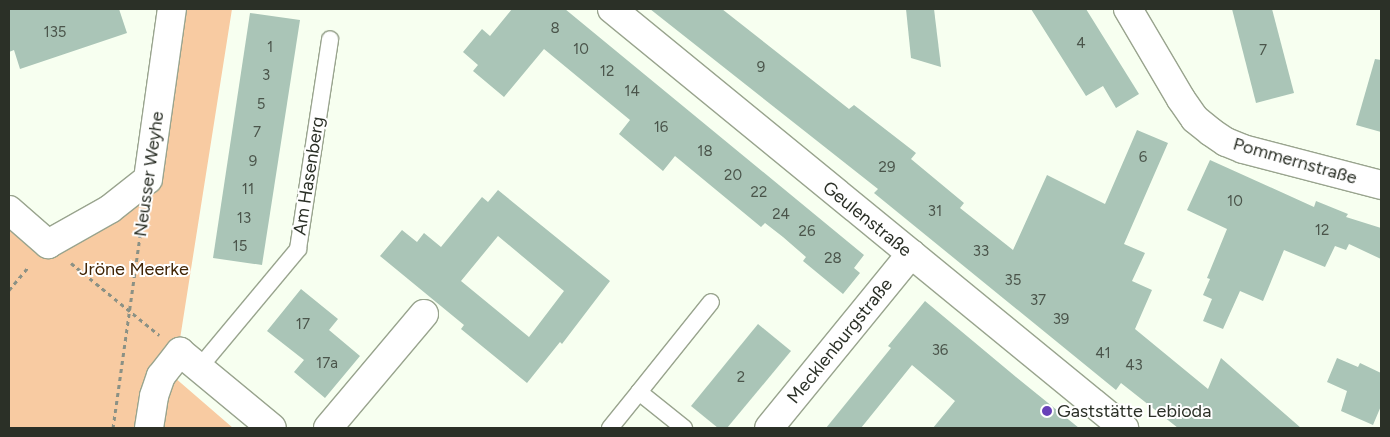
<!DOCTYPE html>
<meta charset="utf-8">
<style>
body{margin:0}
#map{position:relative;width:1390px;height:437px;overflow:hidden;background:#f7fff0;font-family:Figtree,sans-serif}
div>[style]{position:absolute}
.green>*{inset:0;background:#f8cba2}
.building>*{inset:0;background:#aac5b7}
.path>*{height:3px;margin-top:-1.5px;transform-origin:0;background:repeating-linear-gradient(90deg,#8b9185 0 4px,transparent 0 8px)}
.roads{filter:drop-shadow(1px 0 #99a48e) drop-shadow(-1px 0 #99a48e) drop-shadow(0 1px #99a48e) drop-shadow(0 -1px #99a48e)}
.service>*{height:16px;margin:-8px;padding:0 8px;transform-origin:8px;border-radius:8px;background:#fff}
.minor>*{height:28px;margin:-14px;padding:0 14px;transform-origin:14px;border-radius:14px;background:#fff}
.dots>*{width:14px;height:14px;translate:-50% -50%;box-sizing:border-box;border:2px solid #fff;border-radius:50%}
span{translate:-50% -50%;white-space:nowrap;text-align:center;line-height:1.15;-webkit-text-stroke:4px #fff;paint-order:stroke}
.number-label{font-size:15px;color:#4b554b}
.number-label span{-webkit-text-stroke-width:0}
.street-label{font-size:18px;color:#2b3027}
.park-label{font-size:18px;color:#402405}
.poi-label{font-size:18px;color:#2b3027}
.left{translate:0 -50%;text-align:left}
.frame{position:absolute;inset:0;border:10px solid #2b3027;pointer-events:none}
</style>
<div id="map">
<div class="green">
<div style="clip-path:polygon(187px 9px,232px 9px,174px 377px,233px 428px,9px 428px,9px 218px,46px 250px,157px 190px)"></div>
</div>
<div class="building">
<div style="clip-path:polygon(9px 9px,119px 9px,127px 33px,20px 69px,14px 50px,9px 52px)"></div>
<div style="clip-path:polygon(512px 9px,565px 9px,864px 255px,854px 268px,860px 273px,843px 294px,803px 261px,806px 257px,783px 237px,765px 223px,761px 227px,675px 156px,663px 171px,619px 134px,630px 120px,544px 49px,504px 97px,473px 71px,478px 65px,463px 52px,482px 29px,490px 36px)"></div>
<div style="clip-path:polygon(650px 9px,722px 9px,849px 109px,854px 105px,916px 153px,911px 159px,964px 203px,960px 208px,1013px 250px,1047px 175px,1105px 204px,1137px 130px,1168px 143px,1124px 244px,1145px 253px,1132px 281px,1152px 290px,1135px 329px,1208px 389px,1221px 358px,1301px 428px,1178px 428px,1121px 383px,1116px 390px,874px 193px,878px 189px)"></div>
<div style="clip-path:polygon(906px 9px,934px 9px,941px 67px,911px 58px)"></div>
<div style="clip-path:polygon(1031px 9px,1086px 9px,1139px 94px,1116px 108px,1103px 86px,1086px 96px)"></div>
<div style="clip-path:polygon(1232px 9px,1272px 9px,1294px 93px,1256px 103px)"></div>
<div style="clip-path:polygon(250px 13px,300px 20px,262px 265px,213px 258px)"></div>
<div style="clip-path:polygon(1375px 59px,1381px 60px,1381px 132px,1356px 125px)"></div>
<div style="clip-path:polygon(1210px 160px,1314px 207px,1316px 201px,1348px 214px,1346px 217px,1381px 228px,1381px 259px,1349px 244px,1346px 250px,1335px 246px,1325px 267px,1284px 250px,1263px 301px,1240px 291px,1223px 329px,1203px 321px,1212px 299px,1203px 295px,1210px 279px,1207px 278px,1227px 229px,1187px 210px)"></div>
<div style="clip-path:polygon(evenodd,498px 190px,610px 281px,562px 344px,560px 342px,527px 383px,461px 329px,464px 325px,380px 256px,402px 230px,417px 242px,424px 233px,441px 247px,482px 197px,488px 202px,498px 190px,498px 236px,564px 291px,529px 337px,461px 281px,498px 236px)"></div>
<div style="clip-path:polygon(301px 289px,338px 319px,329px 330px,360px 356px,325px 398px,294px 372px,304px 360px,267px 331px)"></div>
<div style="clip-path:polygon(925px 301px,1016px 377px,1079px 428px,933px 428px,955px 401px,912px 365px,861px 428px,826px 428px,891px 348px,888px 346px)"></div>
<div style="clip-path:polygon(758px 324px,791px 351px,727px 428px,718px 428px,691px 406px)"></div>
<div style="clip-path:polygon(1337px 358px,1358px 367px,1360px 363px,1381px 373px,1381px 406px,1373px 425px,1341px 411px,1347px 391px,1327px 382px)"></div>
</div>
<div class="path">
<div style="left:71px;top:263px;width:114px;rotate:39.3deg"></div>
<div style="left:9px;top:290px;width:31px;rotate:-50deg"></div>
<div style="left:113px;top:428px;width:209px;rotate:-82deg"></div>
</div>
<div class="roads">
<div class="service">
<div style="left:199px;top:368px;width:155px;rotate:-50.2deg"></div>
<div style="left:298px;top:249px;width:212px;rotate:-81.3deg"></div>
<div style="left:639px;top:392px;width:115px;rotate:-51.3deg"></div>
<div style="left:610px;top:428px;width:46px;rotate:-51.1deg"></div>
<div style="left:639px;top:392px;width:58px;rotate:38.7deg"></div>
</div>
<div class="minor">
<div style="left:612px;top:9px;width:662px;rotate:39.3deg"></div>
<div style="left:1128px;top:9px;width:104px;rotate:59.5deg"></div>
<div style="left:1181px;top:99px;width:24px;rotate:55deg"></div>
<div style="left:1195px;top:119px;width:21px;rotate:39deg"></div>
<div style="left:1211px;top:132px;width:18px;rotate:34deg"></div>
<div style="left:1226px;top:142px;width:18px;rotate:22deg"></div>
<div style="left:1243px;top:149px;width:143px;rotate:14.6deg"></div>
<div style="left:9px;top:210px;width:52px;rotate:41.1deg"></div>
<div style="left:48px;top:244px;width:71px;rotate:-29.4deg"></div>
<div style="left:110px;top:209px;width:48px;rotate:-38.3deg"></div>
<div style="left:148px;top:179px;width:172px;rotate:-82deg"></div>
<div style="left:149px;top:428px;width:32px;rotate:-81deg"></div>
<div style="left:154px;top:396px;width:21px;rotate:-71deg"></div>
<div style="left:161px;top:376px;width:31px;rotate:-52deg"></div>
<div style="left:180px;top:352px;width:119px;rotate:39.6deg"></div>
<div style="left:328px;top:428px;width:149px;rotate:-49.9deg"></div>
<div style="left:769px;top:428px;width:225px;rotate:-50.8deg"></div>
</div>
</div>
<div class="dots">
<div style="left:1047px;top:411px;background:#6740b8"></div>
</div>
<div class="number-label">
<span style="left:555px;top:29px">8</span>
<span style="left:55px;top:33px">135</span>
<span style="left:1081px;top:44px">4</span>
<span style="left:270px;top:48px">1</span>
<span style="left:581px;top:50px">10</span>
<span style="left:1263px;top:51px">7</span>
<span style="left:761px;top:68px">9</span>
<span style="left:607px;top:72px">12</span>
<span style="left:266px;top:76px">3</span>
<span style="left:632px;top:92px">14</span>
<span style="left:261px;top:105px">5</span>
<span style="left:661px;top:128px">16</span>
<span style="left:257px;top:133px">7</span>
<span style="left:705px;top:152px">18</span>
<span style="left:1143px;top:158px">6</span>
<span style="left:253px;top:162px">9</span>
<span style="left:887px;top:168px">29</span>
<span style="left:733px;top:176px">20</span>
<span style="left:248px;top:190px">11</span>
<span style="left:759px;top:193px">22</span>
<span style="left:1235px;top:202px">10</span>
<span style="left:935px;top:212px">31</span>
<span style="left:781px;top:215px">24</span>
<span style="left:244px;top:219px">13</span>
<span style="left:1322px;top:231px">12</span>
<span style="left:807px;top:232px">26</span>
<span style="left:240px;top:247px">15</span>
<span style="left:981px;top:252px">33</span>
<span style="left:833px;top:259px">28</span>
<span style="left:1013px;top:281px">35</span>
<span style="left:1038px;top:301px">37</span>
<span style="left:1061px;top:320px">39</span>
<span style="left:303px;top:325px">17</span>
<span style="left:940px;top:351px">36</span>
<span style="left:1103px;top:354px">41</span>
<span style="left:327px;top:364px">17a</span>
<span style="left:1134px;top:366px">43</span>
<span style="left:741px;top:378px">2</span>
</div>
<div class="street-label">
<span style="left:1295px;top:161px;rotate:16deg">Pommernstraße</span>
<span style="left:149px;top:174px;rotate:-82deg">Neusser Weyhe</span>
<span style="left:309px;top:176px;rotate:-81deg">Am Hasenberg</span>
<span style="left:867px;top:219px;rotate:39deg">Geulenstraße</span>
<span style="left:840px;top:341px;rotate:-51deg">Mecklenburgstraße</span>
</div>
<div class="park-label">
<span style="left:134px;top:269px">Jröne Meerke</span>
</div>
<div class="poi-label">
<span class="left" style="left:1057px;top:411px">Gaststätte Lebioda</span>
</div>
<div class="frame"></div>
</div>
